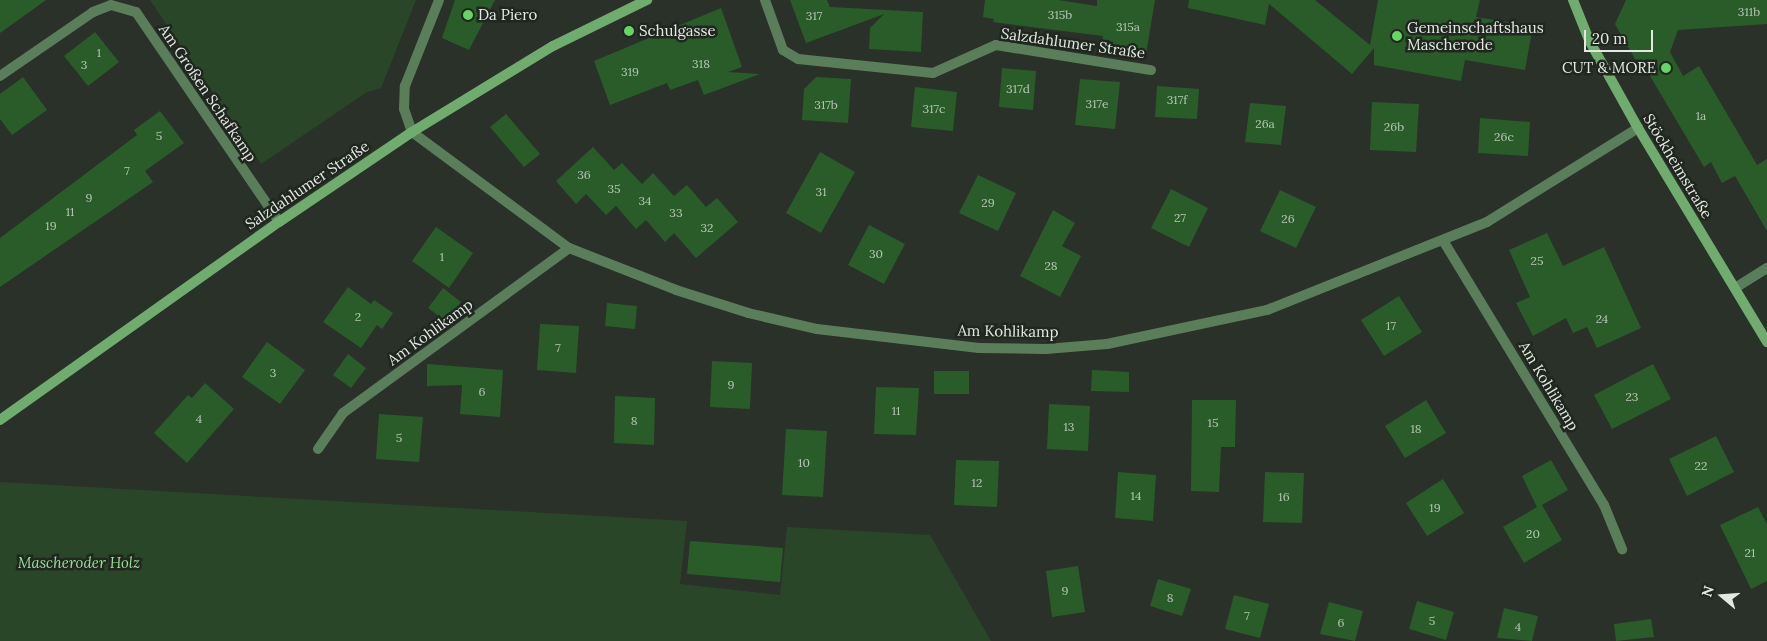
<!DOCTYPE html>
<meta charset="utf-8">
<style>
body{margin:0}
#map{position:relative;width:1767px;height:641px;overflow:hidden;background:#293129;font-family:Lora,serif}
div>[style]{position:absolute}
.green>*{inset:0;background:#294728}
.building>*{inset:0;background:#2a5c2a}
.minor>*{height:10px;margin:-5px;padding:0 5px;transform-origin:5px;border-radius:5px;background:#5a7e59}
.tertiary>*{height:10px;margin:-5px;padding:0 5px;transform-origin:5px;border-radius:5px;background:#5a7e59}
.secondary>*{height:10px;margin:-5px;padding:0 5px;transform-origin:5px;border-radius:5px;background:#71ac6f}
.dots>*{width:14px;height:14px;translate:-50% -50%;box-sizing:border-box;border:2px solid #1f271f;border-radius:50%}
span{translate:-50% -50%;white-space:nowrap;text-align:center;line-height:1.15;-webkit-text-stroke:5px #1f271f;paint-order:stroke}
.number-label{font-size:12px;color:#b5c5b5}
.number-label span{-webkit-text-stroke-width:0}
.poi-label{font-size:15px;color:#e3e8e3}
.left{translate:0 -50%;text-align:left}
.right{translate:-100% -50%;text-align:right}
.street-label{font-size:15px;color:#e3e8e3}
.park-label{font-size:15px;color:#98e195;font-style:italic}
.north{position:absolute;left:1697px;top:571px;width:50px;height:50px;-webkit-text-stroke:4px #1f271f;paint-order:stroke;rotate:288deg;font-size:14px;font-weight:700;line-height:20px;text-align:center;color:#e3e8e3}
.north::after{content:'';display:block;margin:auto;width:18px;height:22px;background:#e3e8e3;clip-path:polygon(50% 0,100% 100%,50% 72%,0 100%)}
.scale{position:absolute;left:1584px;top:30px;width:69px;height:22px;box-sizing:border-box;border:2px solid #e3e8e3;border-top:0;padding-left:6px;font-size:15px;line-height:18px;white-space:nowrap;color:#e3e8e3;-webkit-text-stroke:4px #1f271f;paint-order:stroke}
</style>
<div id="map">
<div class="green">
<div style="clip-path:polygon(150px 0,416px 0,381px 88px,367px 92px,261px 164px)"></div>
<div style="clip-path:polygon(0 482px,687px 521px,680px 584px,780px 595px,787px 527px,930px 535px,991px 641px,0 641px)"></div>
</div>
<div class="building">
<div style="clip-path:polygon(0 0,46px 0,0 33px)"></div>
<div style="clip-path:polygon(455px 0,495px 0,469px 50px,442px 38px)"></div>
<div style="clip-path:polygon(790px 0,827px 0,830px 7px,923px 12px,921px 52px,869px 49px,870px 28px,884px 14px,806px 43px)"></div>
<div style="clip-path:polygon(985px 0,1058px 0,1097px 6px,1097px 0,1155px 0,1146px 54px,1102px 46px,1103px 36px,993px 22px,994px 19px,983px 17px)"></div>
<div style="clip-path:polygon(1189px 0,1315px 0,1370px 45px,1378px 0,1480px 0,1476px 17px,1533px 26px,1525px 70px,1465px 60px,1461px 81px,1374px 65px,1374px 48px,1352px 74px,1269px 4px,1265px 25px,1188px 8px)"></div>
<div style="clip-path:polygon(1626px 0,1767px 0,1767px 24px,1678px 30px,1670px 52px,1683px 76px,1699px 66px,1757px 165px,1767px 159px,1767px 231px,1735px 176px,1722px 183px,1711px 162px,1704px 167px,1643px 64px,1639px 66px,1615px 24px)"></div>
<div style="clip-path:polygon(721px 8px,742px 67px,728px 72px,760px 74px,704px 95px,698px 80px,670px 90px,667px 83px,610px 105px,594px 61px)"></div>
<div style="clip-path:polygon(95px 32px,119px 62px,88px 86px,64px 56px)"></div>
<div style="clip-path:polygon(1002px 68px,1036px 71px,1033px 110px,999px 107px)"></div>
<div style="clip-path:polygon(23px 77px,47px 110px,12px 135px,0 119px,0 94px)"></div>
<div style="clip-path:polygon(816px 77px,851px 79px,848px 123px,802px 120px,804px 89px)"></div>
<div style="clip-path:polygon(1080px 79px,1120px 82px,1115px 129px,1075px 125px)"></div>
<div style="clip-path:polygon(1157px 86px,1199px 89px,1197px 119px,1155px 117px)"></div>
<div style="clip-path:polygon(915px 87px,957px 92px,953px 131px,911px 127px)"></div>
<div style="clip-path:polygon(1372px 102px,1419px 104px,1416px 152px,1370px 150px)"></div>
<div style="clip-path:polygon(1250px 103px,1286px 106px,1281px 145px,1245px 142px)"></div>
<div style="clip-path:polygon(160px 111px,184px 143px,145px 171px,153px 182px,0 287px,0 238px,137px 135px,134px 130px)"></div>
<div style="clip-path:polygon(506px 114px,540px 154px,524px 167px,490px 127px)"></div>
<div style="clip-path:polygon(1480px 118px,1530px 122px,1528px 156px,1478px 153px)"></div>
<div style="clip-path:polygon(593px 147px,614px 170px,622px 163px,642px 184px,653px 173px,674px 196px,687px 185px,706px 207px,717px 198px,738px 222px,696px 258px,674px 233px,665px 242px,646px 220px,636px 229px,616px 206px,606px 215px,586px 194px,576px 204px,556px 181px)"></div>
<div style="clip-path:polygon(820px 152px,855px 172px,821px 233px,786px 213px)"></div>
<div style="clip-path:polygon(978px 175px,1016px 193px,998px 231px,959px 213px)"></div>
<div style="clip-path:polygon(1171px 189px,1208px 208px,1189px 247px,1151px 228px)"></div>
<div style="clip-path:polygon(1280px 190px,1316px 207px,1296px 248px,1260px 231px)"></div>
<div style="clip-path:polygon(1053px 210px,1075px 223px,1062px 246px,1081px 256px,1060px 297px,1020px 276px)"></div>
<div style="clip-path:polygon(869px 225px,905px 244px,884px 284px,848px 265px)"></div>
<div style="clip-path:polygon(436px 227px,473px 253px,449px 288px,412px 261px)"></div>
<div style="clip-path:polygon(1547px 233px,1563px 266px,1604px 247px,1641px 328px,1597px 348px,1587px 327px,1573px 333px,1566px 318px,1533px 336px,1516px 303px,1530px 297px,1509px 250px)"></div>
<div style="clip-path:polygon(348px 287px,371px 304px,374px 300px,393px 313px,382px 329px,377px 325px,361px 348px,323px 322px)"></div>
<div style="clip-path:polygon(443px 288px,461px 302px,447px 322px,428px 308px)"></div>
<div style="clip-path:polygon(1399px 296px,1422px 332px,1384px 356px,1361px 320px)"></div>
<div style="clip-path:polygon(607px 303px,637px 306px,635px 329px,605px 326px)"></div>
<div style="clip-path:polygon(540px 324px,579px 326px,576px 373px,537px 370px)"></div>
<div style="clip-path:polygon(267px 342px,305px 370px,280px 404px,242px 377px)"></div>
<div style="clip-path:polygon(348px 354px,366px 368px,351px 388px,333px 375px)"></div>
<div style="clip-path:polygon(712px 361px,752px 363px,750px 409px,710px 407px)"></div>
<div style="clip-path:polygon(427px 364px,503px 370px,500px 417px,460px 414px,462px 385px,427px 386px)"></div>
<div style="clip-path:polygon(1653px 364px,1671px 399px,1612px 429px,1594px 395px)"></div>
<div style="clip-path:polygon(1092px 370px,1129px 372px,1129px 392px,1091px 391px)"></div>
<div style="clip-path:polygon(934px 371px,969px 371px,969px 394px,934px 394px)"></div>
<div style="clip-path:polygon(205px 383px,234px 409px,187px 463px,154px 433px,188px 395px,192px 398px)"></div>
<div style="clip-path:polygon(876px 387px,919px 388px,916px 435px,874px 434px)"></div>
<div style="clip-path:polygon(615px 396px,655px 398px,654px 445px,614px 443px)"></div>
<div style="clip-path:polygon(1192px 400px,1236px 400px,1235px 447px,1221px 447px,1219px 492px,1191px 491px)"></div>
<div style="clip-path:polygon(1426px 400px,1446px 433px,1405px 458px,1385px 426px)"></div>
<div style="clip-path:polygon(1049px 404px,1090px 406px,1088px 451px,1047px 449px)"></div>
<div style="clip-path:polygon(379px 414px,423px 417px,419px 462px,376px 459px)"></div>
<div style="clip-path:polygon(786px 429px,827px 431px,823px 497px,782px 495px)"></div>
<div style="clip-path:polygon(1716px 436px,1734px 472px,1687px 496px,1669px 459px)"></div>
<div style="clip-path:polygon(956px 460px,999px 461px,997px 507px,954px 505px)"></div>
<div style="clip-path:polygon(1551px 460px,1568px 490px,1542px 505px,1562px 540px,1524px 563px,1503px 527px,1537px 507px,1522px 476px)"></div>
<div style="clip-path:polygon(1118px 472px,1156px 475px,1153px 521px,1115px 518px)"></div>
<div style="clip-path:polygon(1265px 472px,1304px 473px,1302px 523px,1263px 522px)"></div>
<div style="clip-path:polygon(1443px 479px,1464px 513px,1427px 536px,1406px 503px)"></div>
<div style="clip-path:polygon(1758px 507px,1767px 524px,1767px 581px,1751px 589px,1720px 525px)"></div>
<div style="clip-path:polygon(690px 541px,783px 548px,780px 582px,687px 574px)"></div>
<div style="clip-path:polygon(1078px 566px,1085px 612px,1052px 617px,1046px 571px)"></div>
<div style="clip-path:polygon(1158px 579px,1191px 589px,1182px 616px,1150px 606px)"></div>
<div style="clip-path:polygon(1234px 595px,1269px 604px,1260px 638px,1225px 629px)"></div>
<div style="clip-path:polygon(1417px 601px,1454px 612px,1446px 640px,1409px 629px)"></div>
<div style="clip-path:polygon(1329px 602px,1363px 611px,1355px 641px,1320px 634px)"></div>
<div style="clip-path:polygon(1504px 608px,1538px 616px,1532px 641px,1497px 638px)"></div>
<div style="clip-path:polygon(1651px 619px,1654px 637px,1616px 641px,1614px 624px)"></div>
</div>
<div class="minor">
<div style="left:765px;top:0;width:53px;rotate:70.2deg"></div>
<div style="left:783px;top:50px;width:17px;rotate:31deg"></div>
<div style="left:798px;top:59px;width:136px;rotate:5.9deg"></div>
<div style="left:933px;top:73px;width:69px;rotate:-24deg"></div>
<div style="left:996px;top:45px;width:157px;rotate:9.2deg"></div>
<div style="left:0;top:76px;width:113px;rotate:-34.5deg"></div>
<div style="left:93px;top:12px;width:19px;rotate:-21deg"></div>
<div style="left:111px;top:5px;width:26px;rotate:16deg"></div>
<div style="left:136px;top:12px;width:254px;rotate:55.7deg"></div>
<div style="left:412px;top:132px;width:195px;rotate:36.5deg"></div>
<div style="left:569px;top:248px;width:115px;rotate:21.4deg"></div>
<div style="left:676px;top:290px;width:76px;rotate:17.7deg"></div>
<div style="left:748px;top:313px;width:71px;rotate:13.1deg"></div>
<div style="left:817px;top:329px;width:163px;rotate:6.7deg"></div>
<div style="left:979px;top:348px;width:67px;rotate:0.9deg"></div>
<div style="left:1046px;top:349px;width:61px;rotate:-4.7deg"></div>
<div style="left:1107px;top:344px;width:164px;rotate:-12deg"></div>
<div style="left:1267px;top:310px;width:237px;rotate:-21.8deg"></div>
<div style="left:1487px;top:222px;width:178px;rotate:-31.9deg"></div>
<div style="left:1444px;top:242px;width:308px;rotate:58.7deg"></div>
<div style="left:1604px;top:505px;width:48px;rotate:67.8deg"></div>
<div style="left:1735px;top:288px;width:38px;rotate:-32deg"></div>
<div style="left:318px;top:449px;width:44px;rotate:-55.2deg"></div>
<div style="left:343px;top:413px;width:280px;rotate:-36.1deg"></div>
</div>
<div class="tertiary">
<div style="left:412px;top:132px;width:24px;rotate:-109deg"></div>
<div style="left:404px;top:109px;width:23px;rotate:-88deg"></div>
<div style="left:405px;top:86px;width:92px;rotate:-68.4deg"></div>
</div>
<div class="secondary">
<div style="left:1573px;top:0;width:43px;rotate:68.2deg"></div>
<div style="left:1589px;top:40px;width:101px;rotate:60.9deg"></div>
<div style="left:1638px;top:128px;width:250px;rotate:58.9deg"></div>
<div style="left:0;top:420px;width:342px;rotate:-35.4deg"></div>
<div style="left:279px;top:222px;width:161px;rotate:-34.1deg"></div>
<div style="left:412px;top:132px;width:165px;rotate:-31.4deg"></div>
<div style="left:553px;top:46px;width:105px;rotate:-26.1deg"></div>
</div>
<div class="dots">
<div style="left:468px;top:15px;background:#66d466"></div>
<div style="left:629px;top:31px;background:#66d466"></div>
<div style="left:1397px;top:36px;background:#66d466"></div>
<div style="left:1666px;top:68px;background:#66d466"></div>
</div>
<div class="number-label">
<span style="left:1749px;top:12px">311b</span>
<span style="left:1060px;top:15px">315b</span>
<span style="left:814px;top:16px">317</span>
<span style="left:1128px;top:27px">315a</span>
<span style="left:99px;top:53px">1</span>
<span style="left:701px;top:64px">318</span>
<span style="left:84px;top:65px">3</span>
<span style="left:630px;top:72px">319</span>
<span style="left:1018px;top:89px">317d</span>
<span style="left:1177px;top:100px">317f</span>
<span style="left:1097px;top:104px">317e</span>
<span style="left:826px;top:105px">317b</span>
<span style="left:934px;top:109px">317c</span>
<span style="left:1701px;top:116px">1a</span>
<span style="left:1265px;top:124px">26a</span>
<span style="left:1394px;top:127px">26b</span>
<span style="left:159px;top:136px">5</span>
<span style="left:1504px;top:137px">26c</span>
<span style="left:127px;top:171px">7</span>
<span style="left:584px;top:175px">36</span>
<span style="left:614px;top:189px">35</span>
<span style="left:821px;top:192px">31</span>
<span style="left:89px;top:198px">9</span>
<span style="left:645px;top:201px">34</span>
<span style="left:988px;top:203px">29</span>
<span style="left:70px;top:212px">11</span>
<span style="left:676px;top:213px">33</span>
<span style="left:1180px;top:218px">27</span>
<span style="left:1288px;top:219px">26</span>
<span style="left:51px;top:226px">19</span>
<span style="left:707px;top:228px">32</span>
<span style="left:876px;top:254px">30</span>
<span style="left:442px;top:257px">1</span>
<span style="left:1537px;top:261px">25</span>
<span style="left:1051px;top:266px">28</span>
<span style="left:358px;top:317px">2</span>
<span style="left:1602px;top:319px">24</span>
<span style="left:1391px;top:326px">17</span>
<span style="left:558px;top:348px">7</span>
<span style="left:273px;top:373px">3</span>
<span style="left:731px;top:385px">9</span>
<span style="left:482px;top:392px">6</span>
<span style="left:1632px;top:397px">23</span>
<span style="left:896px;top:411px">11</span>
<span style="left:199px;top:419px">4</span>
<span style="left:634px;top:421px">8</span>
<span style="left:1213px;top:423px">15</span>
<span style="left:1069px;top:427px">13</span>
<span style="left:1416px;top:429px">18</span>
<span style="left:399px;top:438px">5</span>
<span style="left:804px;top:463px">10</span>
<span style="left:1701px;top:466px">22</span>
<span style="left:977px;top:483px">12</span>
<span style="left:1136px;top:496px">14</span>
<span style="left:1284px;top:497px">16</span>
<span style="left:1435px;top:508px">19</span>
<span style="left:1533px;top:534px">20</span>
<span style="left:1750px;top:553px">21</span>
<span style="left:1065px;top:591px">9</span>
<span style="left:1170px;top:598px">8</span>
<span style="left:1247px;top:616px">7</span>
<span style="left:1432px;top:621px">5</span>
<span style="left:1341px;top:623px">6</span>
<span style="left:1518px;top:627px">4</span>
</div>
<div class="poi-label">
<span class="left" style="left:478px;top:15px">Da Piero</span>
<span class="left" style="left:1407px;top:36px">Gemeinschaftshaus<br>Mascherode</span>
<span class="left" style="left:639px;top:31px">Schulgasse</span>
<span class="right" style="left:1656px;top:68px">CUT &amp; MORE</span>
</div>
<div class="street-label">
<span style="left:1073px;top:43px;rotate:8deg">Salzdahlumer Straße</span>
<span style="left:208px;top:93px;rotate:56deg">Am Großen Schafkamp</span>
<span style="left:1678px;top:166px;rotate:59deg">Stöckheimstraße</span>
<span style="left:307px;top:185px;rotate:-34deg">Salzdahlumer Straße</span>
<span style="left:1008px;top:331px;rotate:1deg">Am Kohlikamp</span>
<span style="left:430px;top:332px;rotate:-36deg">Am Kohlikamp</span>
<span style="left:1549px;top:386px;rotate:59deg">Am Kohlikamp</span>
</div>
<div class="park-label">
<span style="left:79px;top:563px">Mascheroder Holz</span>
</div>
<div class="north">N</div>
<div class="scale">20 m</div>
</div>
